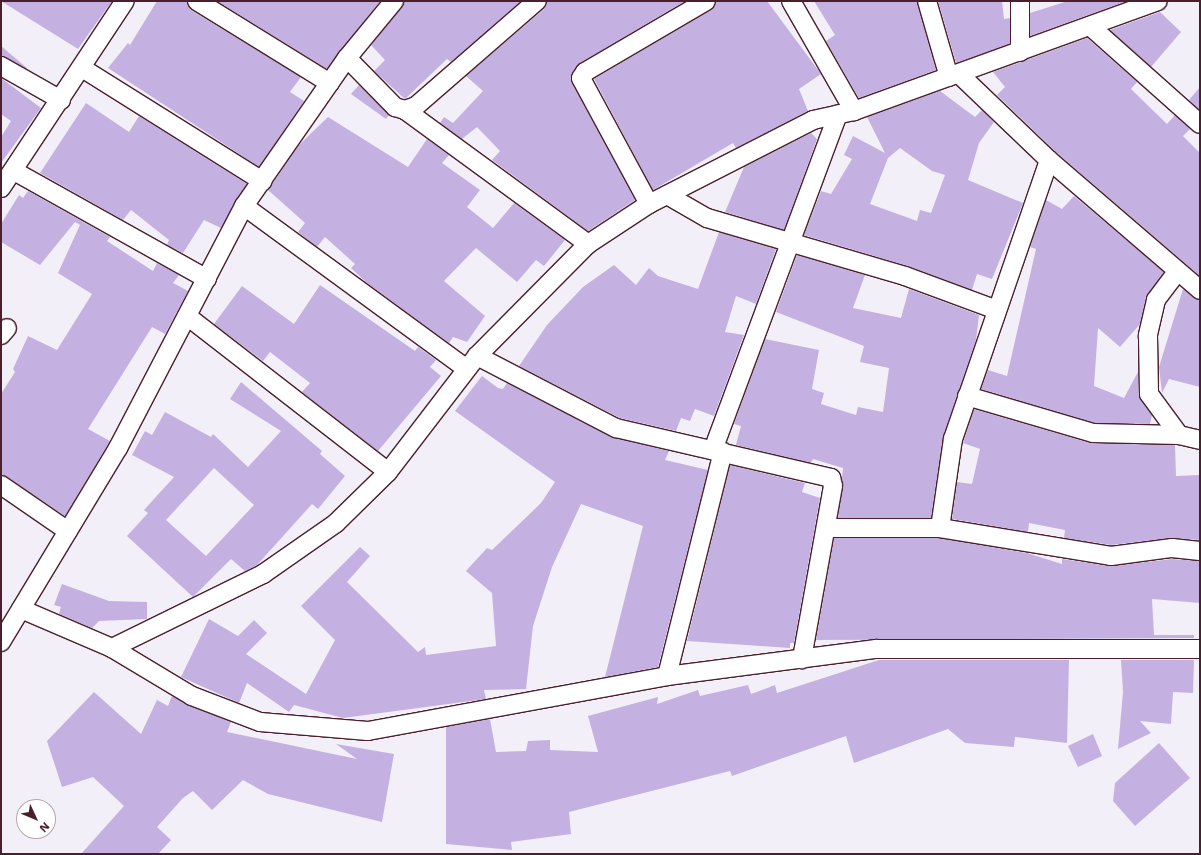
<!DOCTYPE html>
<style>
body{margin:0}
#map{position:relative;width:1201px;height:855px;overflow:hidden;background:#f3eff9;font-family:"Shantell Sans",sans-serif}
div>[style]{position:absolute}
.building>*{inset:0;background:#c4b1e1}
.roads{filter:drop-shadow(1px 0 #4a1f2b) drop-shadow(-1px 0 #4a1f2b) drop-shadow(0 1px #4a1f2b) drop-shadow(0 -1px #4a1f2b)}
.street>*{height:18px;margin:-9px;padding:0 9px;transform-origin:9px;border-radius:9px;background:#fff}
span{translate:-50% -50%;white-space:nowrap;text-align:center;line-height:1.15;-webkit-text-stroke:3px #fff;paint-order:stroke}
.frame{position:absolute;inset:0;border:2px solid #4a1f2b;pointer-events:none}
.north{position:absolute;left:16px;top:799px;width:40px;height:40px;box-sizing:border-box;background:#fff;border:1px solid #b7a5aa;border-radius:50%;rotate:134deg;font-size:11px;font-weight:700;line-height:16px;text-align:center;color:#4a1f2b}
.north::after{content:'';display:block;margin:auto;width:14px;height:18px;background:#4a1f2b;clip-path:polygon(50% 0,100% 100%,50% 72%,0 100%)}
</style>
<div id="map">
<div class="building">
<div style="clip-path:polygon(1px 1px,112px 1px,78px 49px)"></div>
<div style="clip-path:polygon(157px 1px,187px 1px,191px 10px,301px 77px,290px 92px,304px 101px,259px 167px,108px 68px,128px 43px,130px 45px)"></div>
<div style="clip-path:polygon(217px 1px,380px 1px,327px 69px)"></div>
<div style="clip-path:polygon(404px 1px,521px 1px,451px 62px,447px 59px,405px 99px,374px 71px,385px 60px,371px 45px)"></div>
<div style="clip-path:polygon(547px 1px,685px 1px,580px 63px,572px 73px,572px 83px,635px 200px,588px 231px,492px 160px,500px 151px,477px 127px,462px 139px,440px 123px,444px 117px,453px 123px,483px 91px,466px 76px,544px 9px)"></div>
<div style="clip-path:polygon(716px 1px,767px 1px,821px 74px,799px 89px,808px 111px,736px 148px,733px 143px,653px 190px,594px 79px,711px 10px)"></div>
<div style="clip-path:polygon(814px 1px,917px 1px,936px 70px,859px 98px,826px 41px,835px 35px)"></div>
<div style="clip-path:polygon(938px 1px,1002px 1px,1004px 19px,1010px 18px,1010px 44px,956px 63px)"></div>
<div style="clip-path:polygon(1068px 1px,1127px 1px,1030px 36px,1030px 13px)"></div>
<div style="clip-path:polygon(1160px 12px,1181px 32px,1151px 67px,1110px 30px)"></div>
<div style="clip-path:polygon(1087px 38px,1137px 82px,1131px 89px,1167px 124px,1175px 115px,1190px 129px,1183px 136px,1200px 153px,1200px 276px,1056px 152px,997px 95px,1005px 87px,993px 72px)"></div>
<div style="clip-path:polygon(1px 46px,27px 68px,27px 69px,1px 56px)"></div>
<div style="clip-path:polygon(1px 78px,41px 108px,1px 163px,1px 137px,11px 121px,1px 114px)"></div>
<div style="clip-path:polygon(359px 85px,389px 115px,386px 119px,351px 94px)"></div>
<div style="clip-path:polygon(1200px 87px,1200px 110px,1189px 100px)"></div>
<div style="clip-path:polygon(evenodd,940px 91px,975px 117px,982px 110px,994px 122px,979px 143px,968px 180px,1023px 203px,992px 279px,977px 274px,972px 290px,908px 266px,804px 235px,821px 191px,831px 194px,852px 159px,844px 155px,853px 136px,885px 153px,867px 117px,940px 91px,900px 148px,932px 171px,945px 175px,931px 213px,920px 210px,917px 221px,870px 204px,888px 158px,900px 148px)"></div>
<div style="clip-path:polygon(86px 103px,129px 132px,139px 116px,247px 184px,221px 228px,204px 220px,183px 253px,167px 245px,169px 240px,131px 210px,123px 220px,40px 173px)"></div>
<div style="clip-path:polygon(328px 117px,408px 167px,427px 139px,449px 155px,442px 163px,480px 190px,467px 207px,493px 228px,514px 203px,565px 240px,544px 266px,536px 260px,517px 282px,476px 248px,444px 281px,485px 316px,467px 342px,453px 337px,449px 343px,367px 283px,351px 268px,355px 264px,325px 237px,317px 247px,298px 232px,305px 223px,268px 190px,299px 145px)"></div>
<div style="clip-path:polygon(811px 133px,817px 139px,784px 230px,725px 212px,744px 167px)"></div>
<div style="clip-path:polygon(28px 191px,110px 237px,107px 241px,153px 271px,157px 263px,179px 275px,173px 283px,188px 291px,165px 334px,152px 327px,88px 429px,110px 441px,65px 516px,1px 473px,1px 394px,15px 372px,13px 369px,28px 336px,57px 350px,92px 294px,58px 273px,80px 225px,75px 222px,40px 265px,1px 242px,1px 224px,19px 195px,23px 198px)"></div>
<div style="clip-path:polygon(1074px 196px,1164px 272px,1146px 297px,1140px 324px,1120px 347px,1098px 328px,1094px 386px,1124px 398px,1138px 372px,1139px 395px,1152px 415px,1150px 424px,1095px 423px,981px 389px,988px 370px,1007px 376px,1036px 249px,1030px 247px,1046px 200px,1062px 209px)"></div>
<div style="clip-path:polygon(719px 232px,776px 249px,756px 304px,736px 296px,725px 332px,744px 335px,714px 416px,695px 409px,690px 421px,681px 418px,676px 431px,620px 418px,519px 366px,547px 325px,583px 287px,614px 265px,636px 285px,649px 268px,658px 276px,698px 289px)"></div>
<div style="clip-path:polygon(797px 255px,865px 275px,853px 308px,901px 318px,909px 289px,979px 315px,976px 340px,943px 437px,931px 518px,838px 518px,843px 468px,813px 459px,811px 463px,736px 445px,741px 426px,734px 424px,765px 339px,819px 350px,812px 389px,824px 393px,821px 404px,856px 415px,858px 407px,883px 412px,889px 368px,860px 362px,864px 346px,776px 312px)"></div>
<div style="clip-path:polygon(320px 285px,415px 351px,418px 347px,436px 360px,430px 367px,441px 376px,378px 451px,302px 392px,310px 383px,270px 352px,263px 361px,214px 324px,242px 286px,294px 324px)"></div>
<div style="clip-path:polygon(1183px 289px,1200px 300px,1200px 387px,1169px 379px,1162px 393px,1159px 367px)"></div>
<div style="clip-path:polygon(482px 376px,498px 388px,503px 389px,507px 383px,611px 437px,669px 451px,665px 460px,708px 470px,658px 667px,605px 677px,643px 526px,581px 504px,552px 567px,533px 626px,526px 689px,484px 690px,486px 699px,343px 718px,294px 705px,289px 712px,247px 683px,239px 703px,181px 677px,209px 619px,238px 636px,254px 620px,267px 633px,246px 654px,306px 694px,335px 640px,301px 606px,360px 547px,370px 556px,347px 582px,418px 652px,425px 647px,426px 655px,496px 646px,492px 593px,466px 571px,487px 548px,492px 550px,541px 503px,555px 482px,455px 411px)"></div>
<div style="clip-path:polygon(evenodd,241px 382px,322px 451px,320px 454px,345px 476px,318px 509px,312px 504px,257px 565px,245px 571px,231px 559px,193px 597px,127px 536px,148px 513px,144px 510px,174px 477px,132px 455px,145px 431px,152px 435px,165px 412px,211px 437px,213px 434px,248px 467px,281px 431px,230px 399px,241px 382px,214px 468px,254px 505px,206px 556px,166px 520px,214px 468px)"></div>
<div style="clip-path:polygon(974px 409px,1090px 443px,1175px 445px,1176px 476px,1200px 475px,1200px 540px,1171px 538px,1111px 545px,1064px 538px,1065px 530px,1029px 523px,1028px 532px,952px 519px,957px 482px,972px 484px,980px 449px,963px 443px)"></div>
<div style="clip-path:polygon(730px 465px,805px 483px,802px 492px,820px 498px,794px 643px,790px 643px,790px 648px,687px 641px)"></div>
<div style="clip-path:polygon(834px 538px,939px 538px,1027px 553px,1062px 564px,1062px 559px,1110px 566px,1172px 559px,1200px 561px,1200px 603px,1152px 599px,1154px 635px,1194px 635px,1194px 638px,816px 640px)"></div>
<div style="clip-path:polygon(62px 584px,109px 601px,147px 602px,147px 619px,99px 621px,92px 628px,59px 614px,61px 607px,54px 605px)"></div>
<div style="clip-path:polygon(879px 660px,1069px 660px,1067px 743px,1015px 737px,1014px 747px,965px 743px,948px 729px,854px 763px,846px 736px,732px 776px,730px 771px,569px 812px,571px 834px,511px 842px,512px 850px,446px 844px,446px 727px,490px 719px,496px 752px,526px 751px,528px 741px,550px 740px,550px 750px,598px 752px,588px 716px,658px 697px,657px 704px,698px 690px,700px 696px,748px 685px,751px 694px,775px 685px,777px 693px)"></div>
<div style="clip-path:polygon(1121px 660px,1194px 660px,1193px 693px,1173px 692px,1171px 724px,1140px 721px,1151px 733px,1118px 749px,1123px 692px)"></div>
<div style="clip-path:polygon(94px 692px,141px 734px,157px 700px,168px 706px,172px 696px,231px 722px,227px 732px,357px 759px,336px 744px,394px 754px,382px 822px,268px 794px,243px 780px,212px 810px,193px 791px,183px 798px,157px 827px,171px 840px,158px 854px,81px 854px,124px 806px,93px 777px,62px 787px,47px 741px)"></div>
<div style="clip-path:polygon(1093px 734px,1102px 756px,1078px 767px,1068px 746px)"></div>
<div style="clip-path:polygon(1159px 743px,1190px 778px,1135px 826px,1113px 801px,1115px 783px)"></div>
</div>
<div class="roads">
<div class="street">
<div style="left:197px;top:1px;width:156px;rotate:31.7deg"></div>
<div style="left:791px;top:1px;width:127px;rotate:60.2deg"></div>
<div style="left:927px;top:1px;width:79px;rotate:73.9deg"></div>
<div style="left:1020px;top:1px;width:51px;rotate:90deg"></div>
<div style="left:1090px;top:26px;width:147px;rotate:41.7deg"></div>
<div style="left:347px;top:58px;width:69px;rotate:45.6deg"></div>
<div style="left:395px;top:107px;width:10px;rotate:17deg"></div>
<div style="left:405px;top:110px;width:227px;rotate:36.2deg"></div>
<div style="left:1px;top:66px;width:69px;rotate:29.5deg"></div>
<div style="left:82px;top:68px;width:213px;rotate:32.1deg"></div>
<div style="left:959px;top:74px;width:124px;rotate:43.7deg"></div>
<div style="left:1049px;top:160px;width:199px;rotate:40.7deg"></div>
<div style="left:405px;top:110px;width:12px;rotate:-20deg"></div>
<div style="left:416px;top:106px;width:160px;rotate:-41deg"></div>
<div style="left:14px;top:171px;width:221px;rotate:29.2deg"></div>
<div style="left:1px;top:188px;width:224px;rotate:-56.5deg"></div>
<div style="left:667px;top:195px;width:46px;rotate:29.9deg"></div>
<div style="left:707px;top:218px;width:206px;rotate:16.3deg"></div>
<div style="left:905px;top:276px;width:98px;rotate:20.3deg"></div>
<div style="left:649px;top:204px;width:143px;rotate:-118.4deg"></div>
<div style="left:581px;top:78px;width:7px;rotate:-56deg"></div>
<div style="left:585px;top:72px;width:140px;rotate:-30.4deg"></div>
<div style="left:244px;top:206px;width:274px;rotate:36.2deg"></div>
<div style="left:1177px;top:272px;width:35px;rotate:127deg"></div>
<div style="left:1156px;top:300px;width:37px;rotate:103deg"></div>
<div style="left:1148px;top:336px;width:58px;rotate:89deg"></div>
<div style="left:1149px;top:394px;width:51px;rotate:53.8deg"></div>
<div style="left:187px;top:316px;width:254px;rotate:37.8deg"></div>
<div style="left:1px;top:335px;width:9px;rotate:-49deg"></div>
<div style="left:477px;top:356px;width:157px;rotate:27.4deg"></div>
<div style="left:616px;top:428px;width:221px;rotate:13.1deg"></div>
<div style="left:831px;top:478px;width:8px;rotate:76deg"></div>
<div style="left:833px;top:486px;width:176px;rotate:100.2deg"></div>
<div style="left:967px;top:396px;width:131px;rotate:16.4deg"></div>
<div style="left:1093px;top:433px;width:86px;rotate:1.3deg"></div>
<div style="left:1179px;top:435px;width:22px;rotate:13deg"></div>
<div style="left:713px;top:450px;width:358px;rotate:-69.6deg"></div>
<div style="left:1px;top:485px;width:81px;rotate:34.5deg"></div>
<div style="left:826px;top:528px;width:114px"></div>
<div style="left:940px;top:528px;width:173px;rotate:9.3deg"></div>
<div style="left:1111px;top:556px;width:62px;rotate:-7.5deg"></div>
<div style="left:1172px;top:548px;width:28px;rotate:6deg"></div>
<div style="left:940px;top:528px;width:90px;rotate:-81.7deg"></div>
<div style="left:953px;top:439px;width:295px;rotate:-71deg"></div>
<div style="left:21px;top:609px;width:99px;rotate:23.2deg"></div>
<div style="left:112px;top:648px;width:93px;rotate:31deg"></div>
<div style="left:192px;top:696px;width:73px;rotate:20.9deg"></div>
<div style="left:260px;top:722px;width:108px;rotate:4.8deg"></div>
<div style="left:368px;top:731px;width:304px;rotate:-10.4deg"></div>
<div style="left:667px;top:676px;width:211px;rotate:-7.4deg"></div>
<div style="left:876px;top:649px;width:324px"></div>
<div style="left:1px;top:642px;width:227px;rotate:-58.9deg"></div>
<div style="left:118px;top:448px;width:273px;rotate:-62.5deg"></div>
<div style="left:244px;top:206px;width:180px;rotate:-55.2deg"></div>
<div style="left:347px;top:58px;width:74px;rotate:-50.5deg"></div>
<div style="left:112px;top:648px;width:168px;rotate:-26.1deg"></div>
<div style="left:263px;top:574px;width:89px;rotate:-34.9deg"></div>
<div style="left:336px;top:523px;width:73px;rotate:-44.4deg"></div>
<div style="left:388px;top:472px;width:146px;rotate:-52.5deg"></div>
<div style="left:477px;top:356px;width:158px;rotate:-45.3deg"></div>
<div style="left:588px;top:244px;width:73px;rotate:-33.3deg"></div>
<div style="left:649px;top:204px;width:184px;rotate:-27.1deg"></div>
<div style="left:813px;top:120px;width:42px;rotate:-12.4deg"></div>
<div style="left:854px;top:111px;width:323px;rotate:-19.9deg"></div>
<div style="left:667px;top:676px;width:231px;rotate:-76deg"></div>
</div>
</div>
<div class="frame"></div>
<div class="north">N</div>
</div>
